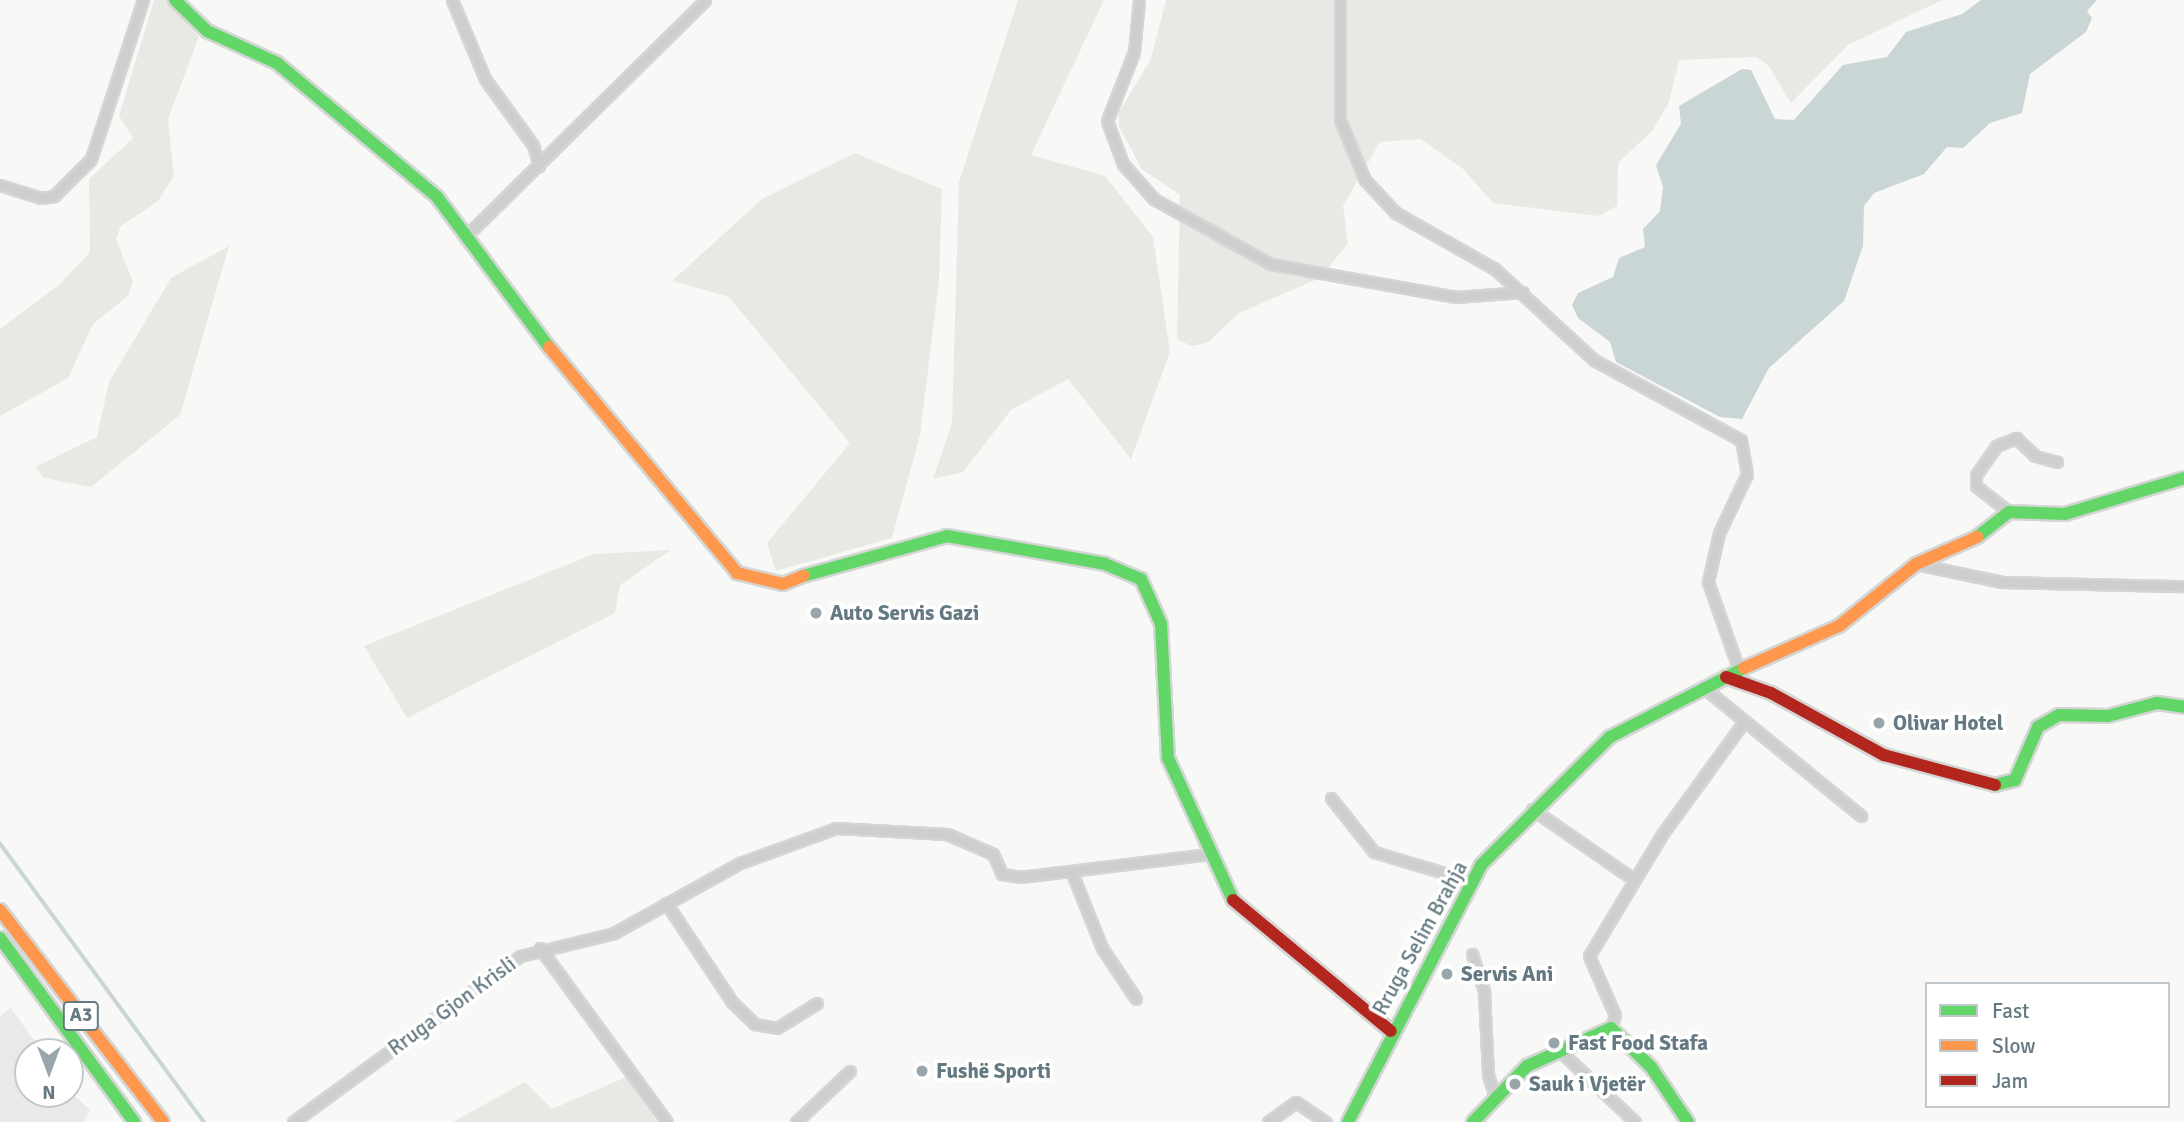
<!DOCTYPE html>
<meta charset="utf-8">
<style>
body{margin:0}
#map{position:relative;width:2184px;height:1122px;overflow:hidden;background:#f8f8f7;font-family:Signika,sans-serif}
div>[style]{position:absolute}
.built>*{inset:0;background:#e8e9e8}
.green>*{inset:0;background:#e7eae4}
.water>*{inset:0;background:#cad5d5}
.stream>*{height:3.5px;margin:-1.75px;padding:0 1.75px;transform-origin:1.75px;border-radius:1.75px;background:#cad5d5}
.roads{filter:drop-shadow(2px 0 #d4d5d5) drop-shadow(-2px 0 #d4d5d5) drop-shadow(0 2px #d4d5d5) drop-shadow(0 -2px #d4d5d5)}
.street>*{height:9px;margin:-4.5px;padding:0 4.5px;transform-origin:4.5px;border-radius:4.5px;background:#cdcece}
.fast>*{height:12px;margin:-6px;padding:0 6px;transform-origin:6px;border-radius:6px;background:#63d668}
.slow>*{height:12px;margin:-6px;padding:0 6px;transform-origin:6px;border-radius:6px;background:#ff974d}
.jam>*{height:12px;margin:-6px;padding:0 6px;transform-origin:6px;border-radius:6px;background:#b3261e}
.dots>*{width:19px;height:19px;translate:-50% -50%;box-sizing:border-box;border:4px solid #fff;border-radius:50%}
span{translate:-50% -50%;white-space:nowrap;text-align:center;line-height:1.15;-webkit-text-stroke:7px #fff;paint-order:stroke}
.shield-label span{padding:2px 5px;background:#fff;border:2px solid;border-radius:5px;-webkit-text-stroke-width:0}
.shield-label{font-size:19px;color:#647981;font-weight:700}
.poi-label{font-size:21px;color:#647981;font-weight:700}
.left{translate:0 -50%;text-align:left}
.street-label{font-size:21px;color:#647981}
.legend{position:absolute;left:1925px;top:982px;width:245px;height:126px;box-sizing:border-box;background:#fff;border:2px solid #c1c9cd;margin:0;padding:9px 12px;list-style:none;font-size:21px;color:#647981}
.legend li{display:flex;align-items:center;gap:14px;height:35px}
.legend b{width:35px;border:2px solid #c1c9cd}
.north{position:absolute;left:14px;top:1038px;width:70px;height:70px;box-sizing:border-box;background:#fff;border:2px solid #c1c9cd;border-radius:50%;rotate:180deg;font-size:19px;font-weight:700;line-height:28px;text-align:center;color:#647981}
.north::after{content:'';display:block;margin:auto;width:24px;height:32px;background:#98a5aa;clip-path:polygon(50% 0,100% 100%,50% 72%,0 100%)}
</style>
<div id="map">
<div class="built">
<div style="clip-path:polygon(11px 1008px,42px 1052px,28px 1052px,28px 1094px,70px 1091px,90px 1110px,83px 1122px,0 1122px,0 1016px)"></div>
</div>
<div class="green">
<div style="clip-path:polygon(154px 0,166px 0,199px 37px,168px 119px,174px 176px,158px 201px,121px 226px,116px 239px,133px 282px,128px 296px,93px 324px,68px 378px,0 416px,0 329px,59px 285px,90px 252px,89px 179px,133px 138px,119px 116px)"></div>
<div style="clip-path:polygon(1018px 0,1104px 0,1031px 155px,1105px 176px,1153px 237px,1170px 352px,1131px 459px,1068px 379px,1011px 410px,963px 472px,933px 479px,952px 423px,959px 182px)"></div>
<div style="clip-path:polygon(1166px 0,1942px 0,1848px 45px,1791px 103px,1768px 65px,1756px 57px,1679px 60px,1669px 102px,1653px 130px,1618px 163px,1617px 206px,1599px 216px,1493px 203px,1463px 169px,1421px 139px,1380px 142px,1343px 206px,1348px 243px,1320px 278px,1239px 313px,1207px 343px,1191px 346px,1177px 339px,1180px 195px,1142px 169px,1119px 127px,1119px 112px,1151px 59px)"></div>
<div style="clip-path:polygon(855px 153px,942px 189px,939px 281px,920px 435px,892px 538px,776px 571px,767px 543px,850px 443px,729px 297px,672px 281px,762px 199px)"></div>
<div style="clip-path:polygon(229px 246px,180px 415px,91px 487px,44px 478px,35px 467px,97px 437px,109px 382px,171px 278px)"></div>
<div style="clip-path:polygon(671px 550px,620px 585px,615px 613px,407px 718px,364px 646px,594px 554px)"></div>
<div style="clip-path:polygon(626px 1077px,657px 1122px,453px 1122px,525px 1082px,552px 1109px)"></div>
</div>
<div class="water">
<div style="clip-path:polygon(1981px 0,2097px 0,2087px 11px,2092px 18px,2086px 32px,2030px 74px,2022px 113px,1990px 123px,1963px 148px,1947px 147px,1924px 174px,1874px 193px,1864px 206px,1863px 246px,1844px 301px,1769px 368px,1742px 419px,1720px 417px,1616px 362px,1610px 342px,1578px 318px,1572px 305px,1578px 293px,1613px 277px,1619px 258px,1645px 247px,1643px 229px,1660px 211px,1663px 187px,1656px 165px,1681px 124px,1679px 106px,1742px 69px,1751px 70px,1775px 119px,1794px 120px,1843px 65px,1887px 57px,1906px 32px,1962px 14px)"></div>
</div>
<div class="stream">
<div style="left:0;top:843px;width:346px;rotate:53.8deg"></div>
</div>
<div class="roads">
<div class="street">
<div style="left:452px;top:0;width:86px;rotate:67.3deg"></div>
<div style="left:485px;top:79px;width:82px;rotate:54deg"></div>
<div style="left:533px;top:145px;width:22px;rotate:74deg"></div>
<div style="left:1139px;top:0;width:52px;rotate:95.5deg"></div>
<div style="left:1134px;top:52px;width:74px;rotate:111.4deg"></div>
<div style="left:1107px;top:121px;width:46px;rotate:69.6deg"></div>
<div style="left:1123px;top:164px;width:47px;rotate:48.5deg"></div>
<div style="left:1154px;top:199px;width:134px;rotate:29.1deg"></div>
<div style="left:1271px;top:264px;width:188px;rotate:10.1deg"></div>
<div style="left:1456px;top:297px;width:67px;rotate:-4.3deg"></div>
<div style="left:1340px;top:0;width:120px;rotate:90deg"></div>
<div style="left:1340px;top:120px;width:65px;rotate:67.4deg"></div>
<div style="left:1365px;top:180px;width:45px;rotate:46.8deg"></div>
<div style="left:1396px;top:213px;width:114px;rotate:29.5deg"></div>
<div style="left:1495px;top:269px;width:134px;rotate:42.6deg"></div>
<div style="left:1594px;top:360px;width:167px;rotate:28.6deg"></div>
<div style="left:1741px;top:440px;width:35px;rotate:80deg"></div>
<div style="left:1747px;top:474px;width:65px;rotate:115.4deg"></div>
<div style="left:1719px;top:533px;width:50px;rotate:102.7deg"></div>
<div style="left:1708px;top:582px;width:93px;rotate:70.6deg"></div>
<div style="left:0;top:185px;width:43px;rotate:17.6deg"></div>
<div style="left:41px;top:198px;width:13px;rotate:-9deg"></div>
<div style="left:54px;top:196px;width:52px;rotate:-45deg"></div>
<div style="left:91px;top:159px;width:167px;rotate:-71.9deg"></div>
<div style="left:465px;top:237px;width:337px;rotate:-44.6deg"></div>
<div style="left:2009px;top:512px;width:42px;rotate:-141.8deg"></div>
<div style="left:1976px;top:486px;width:11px;rotate:-90deg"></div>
<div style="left:1976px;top:475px;width:35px;rotate:-55deg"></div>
<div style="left:1996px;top:446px;width:22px;rotate:-22deg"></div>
<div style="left:2016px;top:438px;width:26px;rotate:43deg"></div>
<div style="left:2035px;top:456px;width:23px;rotate:15deg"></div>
<div style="left:1916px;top:564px;width:88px;rotate:11.8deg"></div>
<div style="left:2002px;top:582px;width:182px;rotate:1.3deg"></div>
<div style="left:1703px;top:687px;width:204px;rotate:39.2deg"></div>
<div style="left:1331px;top:798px;width:69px;rotate:51.5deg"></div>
<div style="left:1374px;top:852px;width:101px;rotate:16.6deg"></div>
<div style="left:1532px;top:809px;width:123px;rotate:34.7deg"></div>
<div style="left:1072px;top:873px;width:81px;rotate:68.2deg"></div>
<div style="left:1102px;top:948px;width:61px;rotate:56.3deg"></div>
<div style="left:666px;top:903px;width:119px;rotate:56.3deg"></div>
<div style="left:732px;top:1002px;width:32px;rotate:44deg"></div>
<div style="left:755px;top:1024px;width:22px;rotate:10deg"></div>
<div style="left:777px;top:1028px;width:47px;rotate:-32deg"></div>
<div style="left:540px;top:948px;width:215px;rotate:53.9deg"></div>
<div style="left:1472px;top:954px;width:40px;rotate:72deg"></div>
<div style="left:1484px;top:992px;width:83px;rotate:87.2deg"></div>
<div style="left:1488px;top:1075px;width:23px;rotate:72deg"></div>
<div style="left:1611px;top:1028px;width:14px;rotate:-73deg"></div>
<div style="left:1615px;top:1015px;width:64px;rotate:-113.8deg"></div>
<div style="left:1589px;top:956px;width:144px;rotate:-59deg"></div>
<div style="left:1663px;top:833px;width:136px;rotate:-54deg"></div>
<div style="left:1560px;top:1051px;width:103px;rotate:43.4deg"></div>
<div style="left:293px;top:1122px;width:281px;rotate:-36.2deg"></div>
<div style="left:520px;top:956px;width:97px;rotate:-13.7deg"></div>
<div style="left:614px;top:933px;width:144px;rotate:-29.1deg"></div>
<div style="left:740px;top:863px;width:102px;rotate:-20deg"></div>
<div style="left:836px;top:828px;width:111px;rotate:3.1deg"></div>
<div style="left:947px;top:834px;width:50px;rotate:23.5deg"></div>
<div style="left:993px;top:854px;width:22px;rotate:66deg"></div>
<div style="left:1002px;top:874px;width:18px;rotate:9deg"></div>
<div style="left:1020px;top:877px;width:191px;rotate:-6.9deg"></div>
<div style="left:796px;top:1122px;width:74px;rotate:-43.4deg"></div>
<div style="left:1268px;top:1122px;width:34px;rotate:-36deg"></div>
<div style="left:1296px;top:1102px;width:36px;rotate:34deg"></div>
</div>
<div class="fast">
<div style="left:175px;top:0;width:45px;rotate:44.1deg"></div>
<div style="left:207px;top:31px;width:77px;rotate:24.6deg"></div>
<div style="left:277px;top:63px;width:209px;rotate:39.9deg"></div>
<div style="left:437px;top:197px;width:187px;rotate:53.3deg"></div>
<div style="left:1977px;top:537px;width:41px;rotate:-38deg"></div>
<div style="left:2009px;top:512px;width:56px;rotate:2deg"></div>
<div style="left:2065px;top:514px;width:124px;rotate:-16.8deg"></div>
<div style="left:803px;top:576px;width:149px;rotate:-15.5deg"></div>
<div style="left:947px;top:536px;width:160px;rotate:10deg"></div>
<div style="left:1105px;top:564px;width:39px;rotate:23deg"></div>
<div style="left:1141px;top:579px;width:49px;rotate:66deg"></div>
<div style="left:1161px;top:624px;width:134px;rotate:87deg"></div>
<div style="left:1168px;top:758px;width:156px;rotate:65.4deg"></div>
<div style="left:1995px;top:785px;width:21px;rotate:-14deg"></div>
<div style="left:2015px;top:780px;width:58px;rotate:-66.5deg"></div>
<div style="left:2038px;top:727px;width:24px;rotate:-30deg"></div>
<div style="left:2059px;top:715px;width:49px;rotate:1.2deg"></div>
<div style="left:2108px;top:716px;width:51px;rotate:-14.9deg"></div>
<div style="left:2157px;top:703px;width:27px;rotate:8deg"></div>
<div style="left:0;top:938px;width:228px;rotate:53.9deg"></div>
<div style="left:1348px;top:1122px;width:289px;rotate:-62.6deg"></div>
<div style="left:1481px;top:865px;width:182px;rotate:-44.8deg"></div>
<div style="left:1610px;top:737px;width:151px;rotate:-27.2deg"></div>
<div style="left:1473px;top:1122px;width:78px;rotate:-46deg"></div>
<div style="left:1527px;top:1066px;width:92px;rotate:-24.3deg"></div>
<div style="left:1611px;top:1028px;width:56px;rotate:44.3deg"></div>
<div style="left:1651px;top:1067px;width:66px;rotate:56.1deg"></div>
</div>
<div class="slow">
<div style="left:549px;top:347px;width:294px;rotate:50.2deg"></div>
<div style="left:737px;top:573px;width:47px;rotate:13.4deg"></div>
<div style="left:783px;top:584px;width:22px;rotate:-22deg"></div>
<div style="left:1744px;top:668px;width:104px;rotate:-23.9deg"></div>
<div style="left:1839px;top:626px;width:99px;rotate:-38.8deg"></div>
<div style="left:1916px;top:564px;width:67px;rotate:-23.9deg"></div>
<div style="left:0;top:910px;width:267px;rotate:52.4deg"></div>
</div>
<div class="jam">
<div style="left:1726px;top:677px;width:48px;rotate:19.6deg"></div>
<div style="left:1771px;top:693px;width:129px;rotate:28.8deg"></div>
<div style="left:1884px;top:755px;width:115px;rotate:15.1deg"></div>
<div style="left:1233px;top:900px;width:205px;rotate:39.7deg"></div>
</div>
</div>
<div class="dots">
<div style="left:816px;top:613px;background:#98a5aa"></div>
<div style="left:1879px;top:723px;background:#98a5aa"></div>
<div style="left:1447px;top:974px;background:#98a5aa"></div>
<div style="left:1554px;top:1043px;background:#98a5aa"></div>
<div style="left:922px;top:1071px;background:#98a5aa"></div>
<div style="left:1515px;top:1084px;background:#98a5aa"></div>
</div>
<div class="shield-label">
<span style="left:81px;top:1016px">A3</span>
</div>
<div class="poi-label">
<span class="left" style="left:830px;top:613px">Auto Servis Gazi</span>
<span class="left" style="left:1893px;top:723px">Olivar Hotel</span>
<span class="left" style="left:1461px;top:974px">Servis Ani</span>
<span class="left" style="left:1568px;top:1043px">Fast Food Stafa</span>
<span class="left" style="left:936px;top:1071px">Fushë Sporti</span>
<span class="left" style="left:1529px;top:1084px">Sauk i Vjetër</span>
</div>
<div class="street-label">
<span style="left:1420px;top:938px;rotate:-61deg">Rruga Selim Brahja</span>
<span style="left:452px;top:1006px;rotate:-36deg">Rruga Gjon Krisli</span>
</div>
<ul class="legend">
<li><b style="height:9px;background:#63d668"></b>Fast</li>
<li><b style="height:9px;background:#ff974d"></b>Slow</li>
<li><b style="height:9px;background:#b3261e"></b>Jam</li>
</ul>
<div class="north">N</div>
</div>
